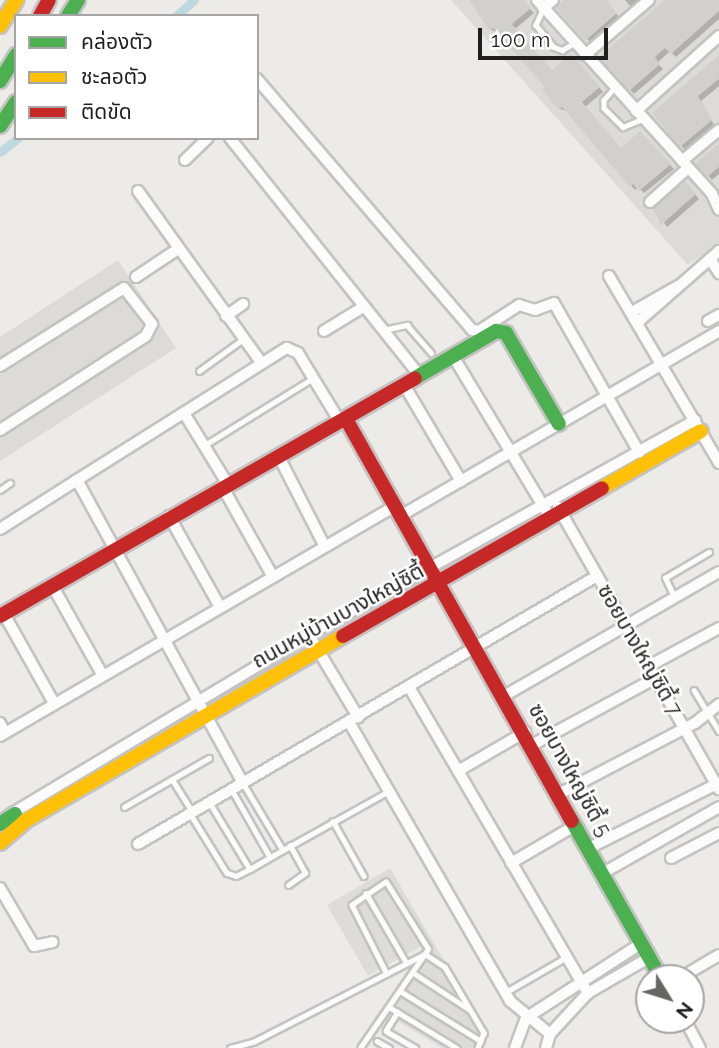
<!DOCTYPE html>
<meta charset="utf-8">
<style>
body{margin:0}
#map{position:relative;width:719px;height:1048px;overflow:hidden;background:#edebe8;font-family:Raleway,"Noto Sans Thai",sans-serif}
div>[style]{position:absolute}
.residential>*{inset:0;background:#dcdbd9}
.parking>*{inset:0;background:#dddcdb}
.shadow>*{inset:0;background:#0003}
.canal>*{height:9px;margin:-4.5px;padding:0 4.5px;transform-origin:4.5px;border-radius:4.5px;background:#bdd8de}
.building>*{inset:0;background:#d2d0cd}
.roads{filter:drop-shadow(2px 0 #c4c3c2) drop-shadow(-2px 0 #c4c3c2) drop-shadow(0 2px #c4c3c2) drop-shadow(0 -2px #c4c3c2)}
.lane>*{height:4.5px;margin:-2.25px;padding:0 2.25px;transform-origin:2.25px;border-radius:2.25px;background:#fcfcfc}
.street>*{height:10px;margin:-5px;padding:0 5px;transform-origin:5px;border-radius:5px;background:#fcfcfc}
.fast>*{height:14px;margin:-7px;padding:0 7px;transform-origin:7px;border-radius:7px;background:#4caf50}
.slow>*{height:14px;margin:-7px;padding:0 7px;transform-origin:7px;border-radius:7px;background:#ffc107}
.jam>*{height:14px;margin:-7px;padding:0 7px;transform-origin:7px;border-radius:7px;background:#c62828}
span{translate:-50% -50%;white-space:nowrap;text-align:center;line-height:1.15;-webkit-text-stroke:5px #fff;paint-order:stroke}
.street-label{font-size:21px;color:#1f1f1f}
.legend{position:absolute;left:14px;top:14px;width:245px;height:126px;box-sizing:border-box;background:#fff;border:2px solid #a5a5a5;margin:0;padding:9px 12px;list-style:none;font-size:21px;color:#1f1f1f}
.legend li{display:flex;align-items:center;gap:14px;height:35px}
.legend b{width:35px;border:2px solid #a5a5a5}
.north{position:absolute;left:635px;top:964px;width:70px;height:70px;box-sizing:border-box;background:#fff;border:2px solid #a5a5a5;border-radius:50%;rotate:128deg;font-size:19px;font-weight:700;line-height:28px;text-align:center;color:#1f1f1f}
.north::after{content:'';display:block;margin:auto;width:24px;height:32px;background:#676665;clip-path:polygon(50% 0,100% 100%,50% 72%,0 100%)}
.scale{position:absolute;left:478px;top:28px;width:130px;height:32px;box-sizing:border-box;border:4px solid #1f1f1f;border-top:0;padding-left:9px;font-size:21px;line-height:24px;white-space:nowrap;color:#1f1f1f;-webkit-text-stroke:5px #fff;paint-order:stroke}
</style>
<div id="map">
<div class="residential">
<div style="clip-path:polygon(451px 0,719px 0,719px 243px,688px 265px)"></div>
<div style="clip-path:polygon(118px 260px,176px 348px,0 461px,0 337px)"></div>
</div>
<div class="parking">
<div style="clip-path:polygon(390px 868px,476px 1015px,481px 1040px,476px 1048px,442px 1048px,383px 1012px,427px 943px,368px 976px,327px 905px)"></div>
</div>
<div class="shadow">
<div style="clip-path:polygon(471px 0,522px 0,534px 13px,515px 29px,552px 72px,575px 59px,603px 92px,585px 107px,621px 150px,640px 134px,674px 169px,644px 193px,638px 187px,635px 190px,567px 111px,560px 109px,544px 90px,547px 88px,498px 32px,491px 30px)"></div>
<div style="clip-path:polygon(567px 0,604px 0,620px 18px,591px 43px,558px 7px)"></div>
<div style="clip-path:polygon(625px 0,641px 0,632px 8px)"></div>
<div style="clip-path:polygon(667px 0,719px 0,719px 19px,676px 57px,670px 51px,657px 63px,663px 69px,634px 94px,601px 58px)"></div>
<div style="clip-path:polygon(719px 57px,719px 86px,701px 101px,714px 125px,685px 150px,654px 113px)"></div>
<div style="clip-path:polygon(719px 145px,719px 174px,712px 180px,697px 164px)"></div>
<div style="clip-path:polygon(685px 183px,699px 199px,667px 227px,655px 209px)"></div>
</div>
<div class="canal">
<div style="left:176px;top:16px;width:24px;rotate:-42deg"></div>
<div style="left:0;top:152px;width:23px;rotate:-38deg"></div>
</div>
<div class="building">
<div style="clip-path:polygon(469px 0,524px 0,531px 8px,512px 24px,552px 70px,571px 53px,600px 87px,582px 102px,621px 148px,640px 131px,671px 164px,639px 191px,633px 184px,630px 187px,562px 107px,559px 110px,542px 90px,545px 87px,493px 28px,490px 31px)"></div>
<div style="clip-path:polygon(563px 0,606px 0,617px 13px,585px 41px,556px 7px)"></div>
<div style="clip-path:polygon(665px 0,719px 0,719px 11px,671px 54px,665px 48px,655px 57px,660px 64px,629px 91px,599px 57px)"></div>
<div style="clip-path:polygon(719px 55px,719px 79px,698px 96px,712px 120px,680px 147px,652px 113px)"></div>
<div style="clip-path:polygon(719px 143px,719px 167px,707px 177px,695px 164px)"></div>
<div style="clip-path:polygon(685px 181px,696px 194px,661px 225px,653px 209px)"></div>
</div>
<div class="roads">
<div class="lane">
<div style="left:543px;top:10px;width:17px;rotate:115deg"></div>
<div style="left:536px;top:25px;width:28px;rotate:51deg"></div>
<div style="left:554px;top:47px;width:9px;rotate:21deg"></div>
<div style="left:562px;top:50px;width:13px;rotate:-29deg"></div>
<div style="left:614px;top:89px;width:15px;rotate:132deg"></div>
<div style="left:604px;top:100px;width:8px;rotate:90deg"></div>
<div style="left:604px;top:108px;width:27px;rotate:45deg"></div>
<div style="left:623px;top:127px;width:21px;rotate:-23deg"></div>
<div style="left:383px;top:330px;width:25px;rotate:-12deg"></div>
<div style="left:407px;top:325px;width:37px;rotate:49deg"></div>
<div style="left:199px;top:371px;width:54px;rotate:-36deg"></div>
<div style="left:205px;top:445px;width:127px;rotate:-31.8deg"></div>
<div style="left:0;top:490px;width:12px;rotate:-35deg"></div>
<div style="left:674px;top:597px;width:21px;rotate:-115deg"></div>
<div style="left:665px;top:578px;width:51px;rotate:-30.6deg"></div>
<div style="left:694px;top:690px;width:48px;rotate:58.6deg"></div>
<div style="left:172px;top:779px;width:38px;rotate:58deg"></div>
<div style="left:243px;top:783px;width:78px;rotate:59.2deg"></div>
<div style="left:283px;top:850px;width:119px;rotate:-29.1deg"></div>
<div style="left:232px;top:790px;width:77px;rotate:60.4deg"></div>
<div style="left:210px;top:803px;width:77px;rotate:58.8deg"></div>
<div style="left:250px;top:869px;width:38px;rotate:-30deg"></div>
<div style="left:124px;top:807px;width:98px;rotate:-30deg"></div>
<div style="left:191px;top:815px;width:68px;rotate:58.2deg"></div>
<div style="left:227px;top:873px;width:9px;rotate:18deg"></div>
<div style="left:236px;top:876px;width:16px;rotate:-27deg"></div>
<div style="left:333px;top:821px;width:63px;rotate:60.6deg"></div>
<div style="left:288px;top:885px;width:21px;rotate:-35deg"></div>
<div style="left:305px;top:873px;width:31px;rotate:-119deg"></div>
<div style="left:366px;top:893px;width:80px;rotate:59.9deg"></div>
<div style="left:412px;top:972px;width:69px;rotate:33.2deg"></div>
<div style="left:400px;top:991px;width:95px;rotate:31.7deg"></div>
<div style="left:506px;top:992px;width:68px;rotate:-30deg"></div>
<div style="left:389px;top:1007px;width:79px;rotate:31.1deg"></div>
<div style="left:398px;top:1012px;width:22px;rotate:122deg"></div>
<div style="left:386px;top:1031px;width:34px;rotate:30deg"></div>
<div style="left:377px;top:1041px;width:14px;rotate:30deg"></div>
<div style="left:230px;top:1048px;width:24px;rotate:-15deg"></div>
<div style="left:253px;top:1042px;width:193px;rotate:-27.1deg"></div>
<div style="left:425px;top:954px;width:24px;rotate:33deg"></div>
<div style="left:445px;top:967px;width:77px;rotate:59.4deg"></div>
<div style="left:484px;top:1033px;width:16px;rotate:112deg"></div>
<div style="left:360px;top:1048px;width:120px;rotate:-55.5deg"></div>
<div style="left:428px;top:949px;width:79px;rotate:-122.1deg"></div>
<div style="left:386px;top:882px;width:41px;rotate:145.9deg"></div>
<div style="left:352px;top:905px;width:75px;rotate:63.1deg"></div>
</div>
<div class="street">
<div style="left:537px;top:0;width:261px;rotate:47.9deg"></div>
<div style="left:712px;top:194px;width:17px;rotate:66deg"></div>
<div style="left:543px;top:8px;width:13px;rotate:-39deg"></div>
<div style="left:585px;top:55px;width:84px;rotate:-40.7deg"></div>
<div style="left:257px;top:79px;width:330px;rotate:49.4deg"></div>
<div style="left:472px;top:330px;width:7px;rotate:8deg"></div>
<div style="left:479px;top:331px;width:48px;rotate:-33deg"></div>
<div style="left:519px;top:305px;width:17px;rotate:17deg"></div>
<div style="left:535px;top:310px;width:20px;rotate:-20deg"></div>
<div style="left:554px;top:303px;width:172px;rotate:60.3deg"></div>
<div style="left:636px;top:111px;width:112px;rotate:-42.1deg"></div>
<div style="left:230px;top:138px;width:303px;rotate:51.4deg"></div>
<div style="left:185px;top:160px;width:32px;rotate:-44deg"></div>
<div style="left:682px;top:161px;width:48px;rotate:-40deg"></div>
<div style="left:138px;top:191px;width:211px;rotate:54.3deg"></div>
<div style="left:650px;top:202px;width:51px;rotate:-41.8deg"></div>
<div style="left:710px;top:259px;width:17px;rotate:57deg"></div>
<div style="left:609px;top:276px;width:217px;rotate:59.5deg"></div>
<div style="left:136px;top:277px;width:50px;rotate:-33.7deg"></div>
<div style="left:632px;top:312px;width:53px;rotate:-29.5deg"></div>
<div style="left:226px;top:316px;width:21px;rotate:-35deg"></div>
<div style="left:708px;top:321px;width:13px;rotate:-29deg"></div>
<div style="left:638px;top:322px;width:108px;rotate:-41.2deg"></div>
<div style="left:324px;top:331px;width:46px;rotate:-31.6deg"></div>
<div style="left:453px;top:356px;width:181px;rotate:59deg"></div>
<div style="left:0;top:366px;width:146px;rotate:-32.2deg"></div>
<div style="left:124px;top:288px;width:46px;rotate:52.1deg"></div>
<div style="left:152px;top:324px;width:13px;rotate:117deg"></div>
<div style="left:146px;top:336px;width:174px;rotate:147.2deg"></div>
<div style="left:403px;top:383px;width:114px;rotate:59.4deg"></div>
<div style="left:184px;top:413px;width:82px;rotate:58.4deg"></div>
<div style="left:279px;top:457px;width:99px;rotate:62.9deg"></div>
<div style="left:77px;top:480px;width:248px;rotate:-32.2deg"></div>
<div style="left:287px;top:348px;width:12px;rotate:24deg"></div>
<div style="left:298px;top:353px;width:81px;rotate:58.7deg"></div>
<div style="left:222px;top:486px;width:102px;rotate:60.7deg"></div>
<div style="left:558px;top:507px;width:325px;rotate:60.3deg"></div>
<div style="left:402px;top:515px;width:367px;rotate:-30.1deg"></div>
<div style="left:169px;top:516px;width:102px;rotate:60.7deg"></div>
<div style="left:0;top:529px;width:91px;rotate:-32.5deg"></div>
<div style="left:77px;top:480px;width:345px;rotate:61.3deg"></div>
<div style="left:52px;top:585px;width:102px;rotate:60.7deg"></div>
<div style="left:4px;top:614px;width:102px;rotate:60.7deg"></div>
<div style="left:309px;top:635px;width:96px;rotate:59.1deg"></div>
<div style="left:649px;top:666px;width:80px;rotate:-28.5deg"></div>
<div style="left:409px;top:687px;width:355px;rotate:59.7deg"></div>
<div style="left:504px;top:696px;width:248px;rotate:-30deg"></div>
<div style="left:349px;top:722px;width:322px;rotate:60deg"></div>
<div style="left:510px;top:1001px;width:52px;rotate:39.5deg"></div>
<div style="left:0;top:723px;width:11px;rotate:63deg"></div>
<div style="left:0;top:736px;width:457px;rotate:-30.2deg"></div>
<div style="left:532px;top:745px;width:141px;rotate:-28.4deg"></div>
<div style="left:458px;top:771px;width:78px;rotate:-30.2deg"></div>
<div style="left:559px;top:794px;width:153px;rotate:-27.6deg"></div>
<div style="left:695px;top:723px;width:31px;rotate:-38deg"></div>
<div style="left:11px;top:814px;width:348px;rotate:-31deg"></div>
<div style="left:309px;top:635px;width:442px;rotate:-29.1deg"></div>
<div style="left:138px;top:844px;width:532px;rotate:-30.28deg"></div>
<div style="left:589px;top:848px;width:145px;rotate:-26.6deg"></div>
<div style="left:671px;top:858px;width:54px;rotate:-27.5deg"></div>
<div style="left:511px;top:863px;width:75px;rotate:-30.3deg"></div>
<div style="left:603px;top:873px;width:133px;rotate:-29.6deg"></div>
<div style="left:0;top:888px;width:67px;rotate:59.6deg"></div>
<div style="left:34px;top:946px;width:19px;rotate:-12deg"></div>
<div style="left:680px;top:978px;width:45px;rotate:-30.5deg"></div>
<div style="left:685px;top:1020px;width:32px;rotate:62deg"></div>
<div style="left:515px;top:1048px;width:32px;rotate:-70deg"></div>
<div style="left:526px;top:1018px;width:138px;rotate:-32.9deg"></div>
<div style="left:546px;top:1048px;width:15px;rotate:-74deg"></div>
<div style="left:550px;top:1034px;width:56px;rotate:-47.2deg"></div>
<div style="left:588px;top:993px;width:72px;rotate:-30.1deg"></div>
</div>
<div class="fast">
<div style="left:68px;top:16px;width:19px;rotate:-58deg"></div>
<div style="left:0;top:81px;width:31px;rotate:-58deg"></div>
<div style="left:0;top:126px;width:29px;rotate:-56deg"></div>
<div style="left:415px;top:378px;width:94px;rotate:-30.1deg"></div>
<div style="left:496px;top:331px;width:10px;rotate:11deg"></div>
<div style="left:506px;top:333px;width:105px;rotate:59.8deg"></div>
<div style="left:572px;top:821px;width:180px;rotate:60.5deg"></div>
<div style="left:0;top:824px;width:18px;rotate:-34deg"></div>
</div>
<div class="slow">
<div style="left:0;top:26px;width:31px;rotate:-58deg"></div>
<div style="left:602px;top:488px;width:114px;rotate:-29.9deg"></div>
<div style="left:0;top:843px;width:33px;rotate:-41deg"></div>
<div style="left:25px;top:821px;width:368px;rotate:-30.2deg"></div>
</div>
<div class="jam">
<div style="left:40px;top:16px;width:18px;rotate:-61deg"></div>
<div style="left:346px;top:419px;width:461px;rotate:60.7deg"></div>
<div style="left:0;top:616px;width:478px;rotate:-29.8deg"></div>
<div style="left:343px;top:636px;width:298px;rotate:-29.7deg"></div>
</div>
</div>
<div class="street-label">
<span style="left:338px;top:616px;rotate:-29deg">ถนนหมู่บ้านบางใหญ่ซิตี้</span>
<span style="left:640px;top:650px;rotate:60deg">ซอยบางใหญ่ซิตี้ 7</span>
<span style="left:570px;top:770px;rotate:61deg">ซอยบางใหญ่ซิตี้ 5</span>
</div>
<ul class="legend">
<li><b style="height:9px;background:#4caf50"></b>คล่องตัว</li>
<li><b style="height:9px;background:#ffc107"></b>ชะลอตัว</li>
<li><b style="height:9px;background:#c62828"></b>ติดขัด</li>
</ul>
<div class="north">N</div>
<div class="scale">100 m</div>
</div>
